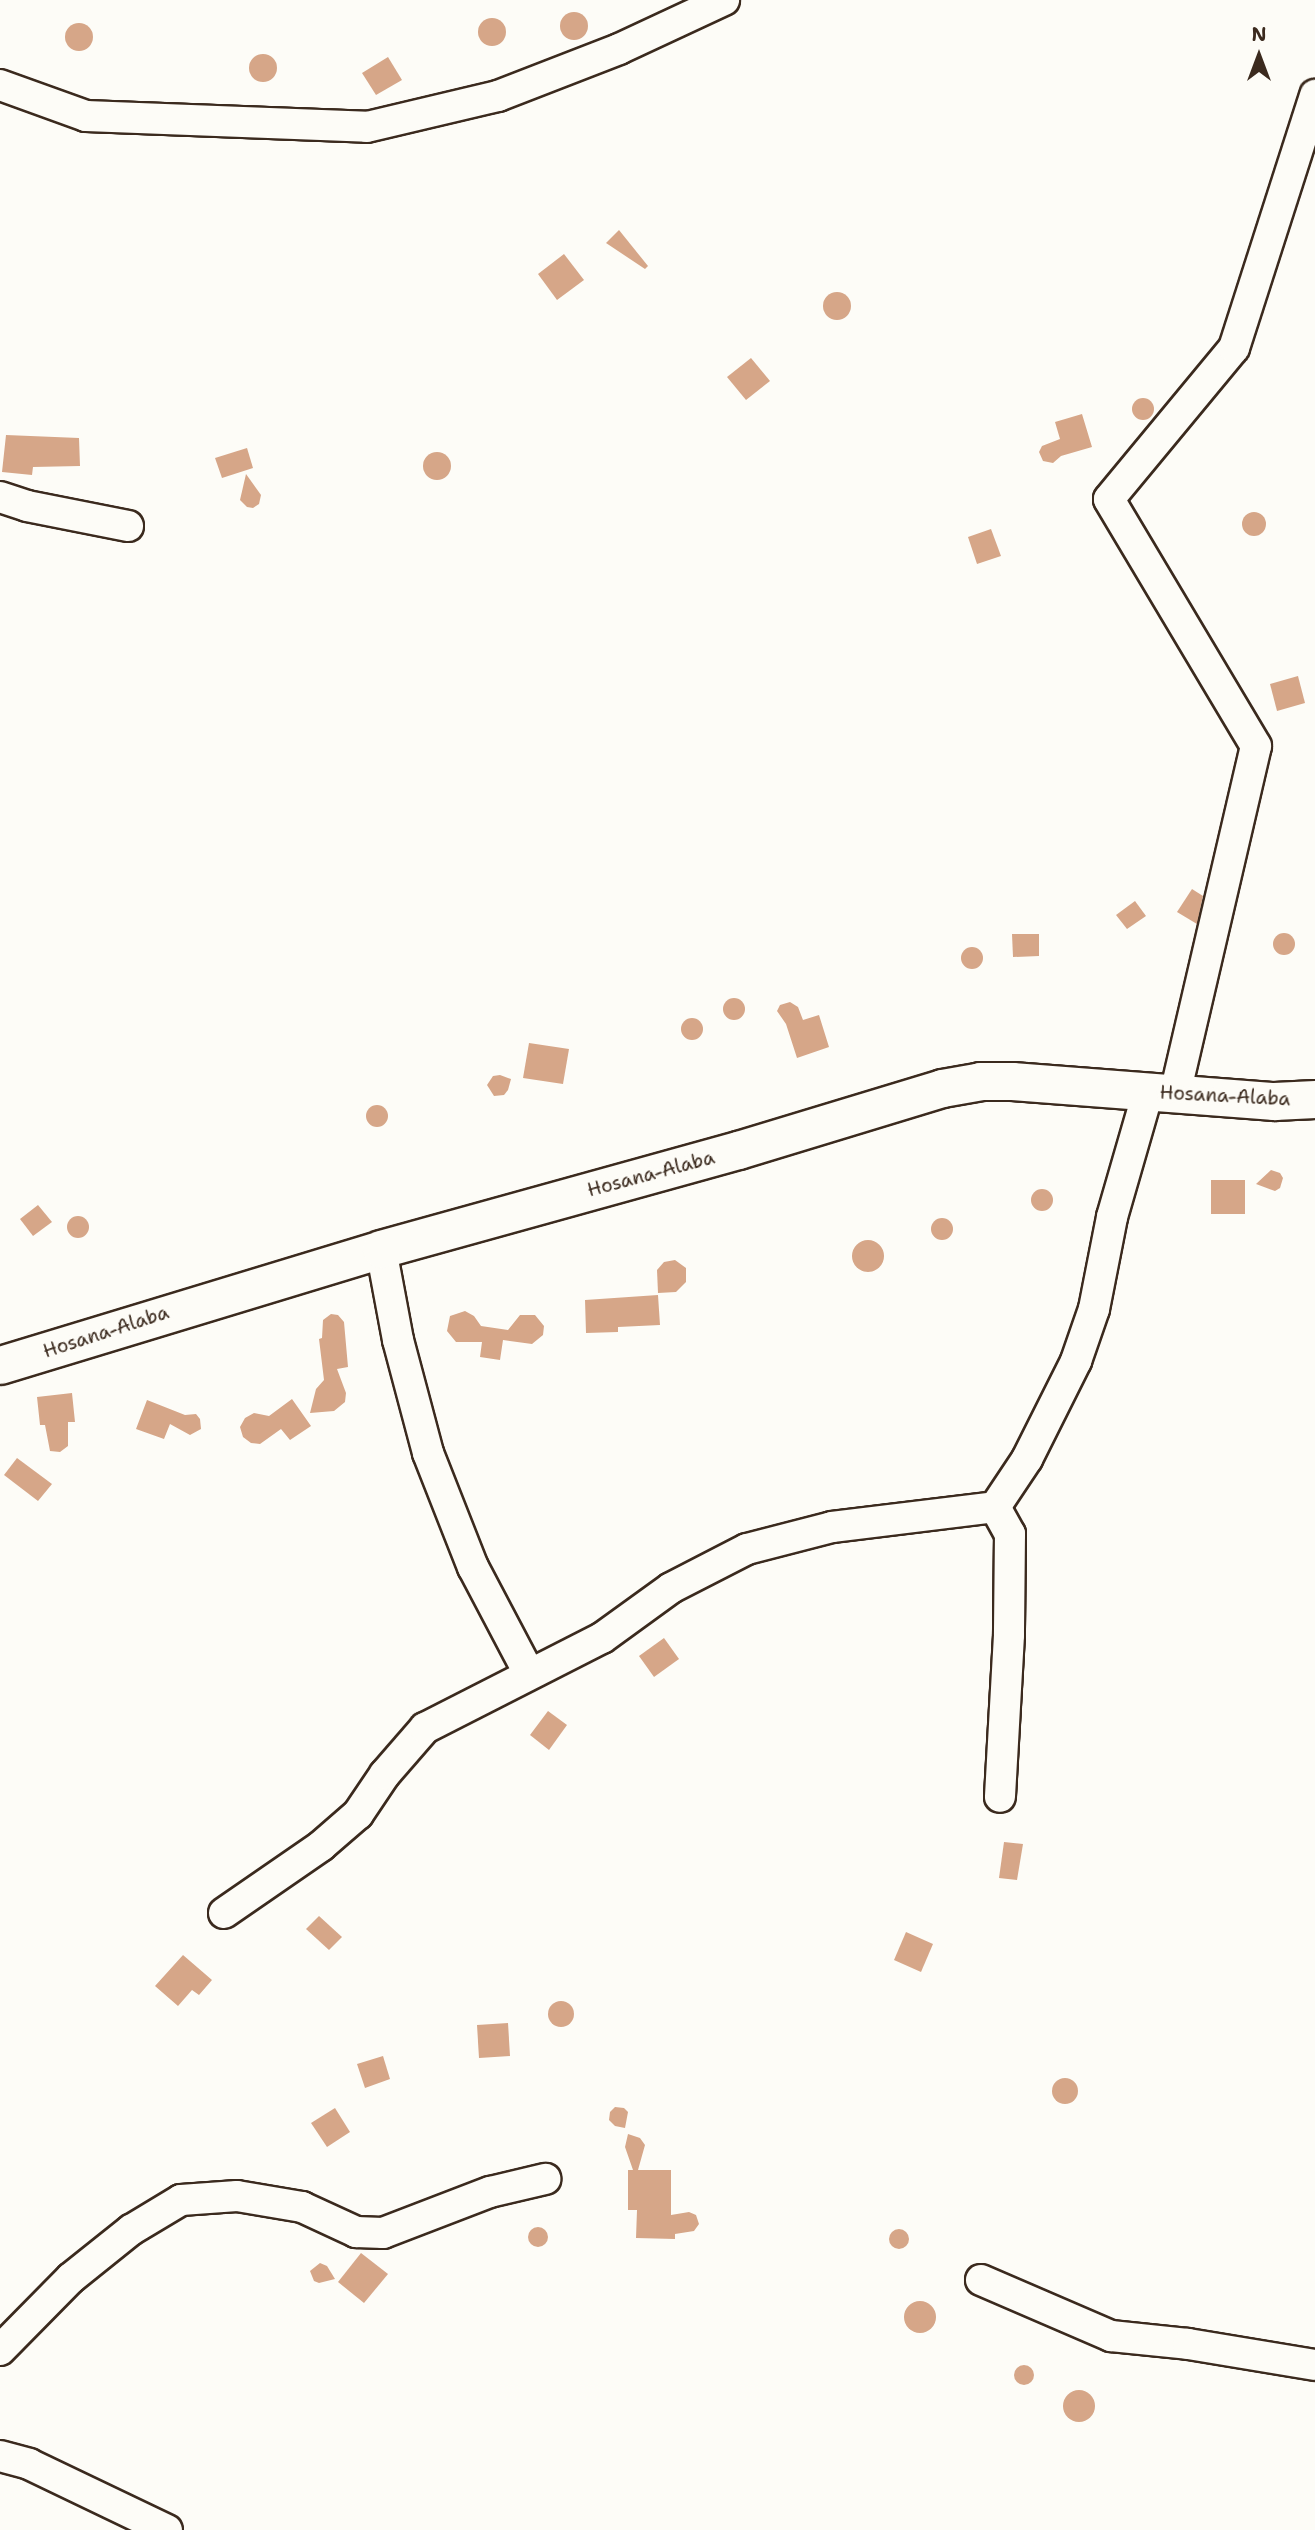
<!DOCTYPE html>
<style>
body{margin:0}
#map{position:relative;width:1315px;height:2530px;overflow:hidden;background:#fdfcf7;font-family:"Shantell Sans",sans-serif}
div>[style]{position:absolute}
.building>*{inset:0;background:#d6a688}
.round{border-radius:50%}
.roads{filter:drop-shadow(2px 0 #3b2a1e) drop-shadow(-2px 0 #3b2a1e) drop-shadow(0 2px #3b2a1e) drop-shadow(0 -2px #3b2a1e)}
.minor>*{height:30px;margin:-15px;padding:0 15px;transform-origin:15px;border-radius:15px;background:#fdfcf7}
.major>*{height:37px;margin:-18.5px;padding:0 18.5px;transform-origin:18.5px;border-radius:18.5px;background:#fdfcf7}
span{translate:-50% -50%;white-space:nowrap;text-align:center;line-height:1.15;-webkit-text-stroke:7px #fdfcf7;paint-order:stroke}
.street-label{font-size:19px;color:#3b2a1e}
.north{position:absolute;left:1224px;top:21px;width:70px;height:70px;-webkit-text-stroke:5px #fdfcf7;paint-order:stroke;rotate:0deg;font-size:19px;font-weight:700;line-height:28px;text-align:center;color:#3b2a1e}
.north::after{content:'';display:block;margin:auto;width:24px;height:32px;background:#3b2a1e;clip-path:polygon(50% 0,100% 100%,50% 72%,0 100%)}
</style>
<div id="map">
<div class="building">
<div class="round" style="left:560px;top:12px;width:28px;height:28px"></div>
<div class="round" style="left:478px;top:18px;width:28px;height:28px"></div>
<div class="round" style="left:65px;top:23px;width:28px;height:28px"></div>
<div class="round" style="left:249px;top:54px;width:28px;height:28px"></div>
<div style="clip-path:polygon(388px 57px,402px 80px,376px 95px,362px 73px)"></div>
<div style="clip-path:polygon(619px 230px,648px 266px,645px 269px,606px 243px)"></div>
<div style="clip-path:polygon(564px 254px,584px 280px,557px 300px,538px 274px)"></div>
<div class="round" style="left:823px;top:292px;width:28px;height:28px"></div>
<div style="clip-path:polygon(751px 358px,770px 381px,746px 400px,727px 377px)"></div>
<div class="round" style="left:1132px;top:398px;width:22px;height:22px"></div>
<div style="clip-path:polygon(1082px 414px,1092px 447px,1061px 456px,1053px 463px,1043px 461px,1039px 452px,1042px 446px,1060px 439px,1055px 422px)"></div>
<div style="clip-path:polygon(6px 435px,79px 438px,80px 466px,33px 467px,32px 475px,2px 472px)"></div>
<div style="clip-path:polygon(247px 448px,253px 468px,222px 478px,215px 458px)"></div>
<div class="round" style="left:423px;top:452px;width:28px;height:28px"></div>
<div style="clip-path:polygon(246px 474px,261px 495px,259px 504px,253px 508px,247px 507px,240px 500px)"></div>
<div class="round" style="left:1242px;top:512px;width:24px;height:24px"></div>
<div style="clip-path:polygon(991px 529px,1001px 556px,977px 564px,968px 537px)"></div>
<div style="clip-path:polygon(1298px 676px,1305px 703px,1277px 711px,1270px 684px)"></div>
<div style="clip-path:polygon(1192px 889px,1203px 896px,1197px 924px,1177px 912px)"></div>
<div style="clip-path:polygon(1135px 901px,1146px 916px,1127px 929px,1116px 915px)"></div>
<div class="round" style="left:1273px;top:933px;width:22px;height:22px"></div>
<div style="clip-path:polygon(1012px 934px,1039px 934px,1039px 956px,1013px 957px)"></div>
<div class="round" style="left:961px;top:947px;width:22px;height:22px"></div>
<div class="round" style="left:723px;top:998px;width:22px;height:22px"></div>
<div style="clip-path:polygon(790px 1002px,798px 1007px,803px 1020px,819px 1015px,829px 1047px,797px 1058px,786px 1024px,777px 1011px,780px 1005px)"></div>
<div class="round" style="left:681px;top:1018px;width:22px;height:22px"></div>
<div style="clip-path:polygon(529px 1043px,569px 1049px,563px 1084px,523px 1078px)"></div>
<div style="clip-path:polygon(500px 1075px,511px 1079px,508px 1090px,504px 1095px,494px 1096px,487px 1085px,493px 1076px)"></div>
<div class="round" style="left:366px;top:1105px;width:22px;height:22px"></div>
<div style="clip-path:polygon(1271px 1170px,1280px 1173px,1283px 1178px,1280px 1188px,1275px 1191px,1256px 1184px)"></div>
<div style="clip-path:polygon(1211px 1180px,1245px 1180px,1245px 1214px,1211px 1214px)"></div>
<div class="round" style="left:1031px;top:1189px;width:22px;height:22px"></div>
<div style="clip-path:polygon(38px 1205px,52px 1222px,33px 1236px,20px 1219px)"></div>
<div class="round" style="left:67px;top:1216px;width:22px;height:22px"></div>
<div class="round" style="left:931px;top:1218px;width:22px;height:22px"></div>
<div class="round" style="left:852px;top:1240px;width:32px;height:32px"></div>
<div style="clip-path:polygon(675px 1260px,686px 1268px,686px 1282px,676px 1292px,658px 1293px,657px 1270px,664px 1262px)"></div>
<div style="clip-path:polygon(658px 1295px,660px 1325px,618px 1327px,618px 1332px,586px 1333px,585px 1300px)"></div>
<div style="clip-path:polygon(465px 1311px,474px 1316px,481px 1326px,508px 1330px,520px 1315px,535px 1315px,544px 1326px,543px 1335px,532px 1344px,503px 1340px,500px 1360px,480px 1357px,482px 1342px,456px 1342px,447px 1331px,450px 1316px)"></div>
<div style="clip-path:polygon(331px 1314px,338px 1315px,344px 1322px,348px 1367px,337px 1369px,346px 1393px,345px 1402px,334px 1411px,310px 1413px,316px 1389px,324px 1380px,319px 1339px,322px 1338px,323px 1320px)"></div>
<div style="clip-path:polygon(72px 1393px,75px 1422px,68px 1422px,68px 1446px,60px 1452px,50px 1451px,45px 1425px,40px 1425px,37px 1397px)"></div>
<div style="clip-path:polygon(292px 1399px,311px 1426px,290px 1440px,281px 1429px,260px 1444px,251px 1443px,243px 1437px,240px 1427px,245px 1418px,254px 1413px,269px 1416px)"></div>
<div style="clip-path:polygon(147px 1400px,185px 1415px,196px 1414px,200px 1419px,201px 1429px,190px 1435px,170px 1424px,164px 1439px,136px 1429px)"></div>
<div style="clip-path:polygon(17px 1458px,52px 1484px,38px 1501px,4px 1475px)"></div>
<div style="clip-path:polygon(664px 1638px,679px 1659px,654px 1677px,639px 1656px)"></div>
<div style="clip-path:polygon(548px 1711px,567px 1725px,549px 1750px,530px 1735px)"></div>
<div style="clip-path:polygon(1004px 1842px,1023px 1844px,1017px 1880px,999px 1878px)"></div>
<div style="clip-path:polygon(319px 1916px,342px 1937px,329px 1950px,306px 1929px)"></div>
<div style="clip-path:polygon(906px 1932px,933px 1944px,921px 1972px,894px 1960px)"></div>
<div style="clip-path:polygon(183px 1955px,212px 1980px,199px 1995px,192px 1990px,178px 2006px,155px 1986px)"></div>
<div class="round" style="left:548px;top:2001px;width:26px;height:26px"></div>
<div style="clip-path:polygon(508px 2023px,510px 2056px,479px 2058px,477px 2025px)"></div>
<div style="clip-path:polygon(383px 2056px,390px 2079px,365px 2088px,357px 2064px)"></div>
<div class="round" style="left:1052px;top:2078px;width:26px;height:26px"></div>
<div style="clip-path:polygon(615px 2107px,624px 2108px,628px 2112px,625px 2128px,615px 2126px,609px 2120px,610px 2112px)"></div>
<div style="clip-path:polygon(335px 2108px,350px 2132px,327px 2147px,311px 2123px)"></div>
<div style="clip-path:polygon(628px 2134px,640px 2138px,645px 2145px,638px 2170px,671px 2170px,671px 2215px,689px 2212px,696px 2215px,699px 2224px,694px 2231px,675px 2234px,675px 2239px,636px 2238px,637px 2210px,628px 2210px,628px 2170px,633px 2170px,625px 2147px)"></div>
<div class="round" style="left:528px;top:2227px;width:20px;height:20px"></div>
<div class="round" style="left:889px;top:2229px;width:20px;height:20px"></div>
<div style="clip-path:polygon(361px 2253px,388px 2274px,364px 2303px,338px 2282px)"></div>
<div style="clip-path:polygon(320px 2263px,327px 2266px,335px 2279px,319px 2283px,314px 2281px,310px 2271px)"></div>
<div class="round" style="left:904px;top:2301px;width:32px;height:32px"></div>
<div class="round" style="left:1014px;top:2365px;width:20px;height:20px"></div>
<div class="round" style="left:1063px;top:2390px;width:32px;height:32px"></div>
</div>
<div class="roads">
<div class="minor">
<div style="left:0;top:85px;width:91px;rotate:19.8deg"></div>
<div style="left:86px;top:116px;width:281px;rotate:2.2deg"></div>
<div style="left:367px;top:127px;width:135px;rotate:-13.3deg"></div>
<div style="left:498px;top:96px;width:130px;rotate:-21.2deg"></div>
<div style="left:619px;top:49px;width:116px;rotate:-25deg"></div>
<div style="left:0;top:497px;width:28px;rotate:18deg"></div>
<div style="left:27px;top:506px;width:103px;rotate:11.2deg"></div>
<div style="left:1175px;top:1094px;width:357px;rotate:-76.9deg"></div>
<div style="left:1256px;top:746px;width:287px;rotate:-120.8deg"></div>
<div style="left:1109px;top:499px;width:196px;rotate:-50.4deg"></div>
<div style="left:1234px;top:348px;width:266px;rotate:-72.2deg"></div>
<div style="left:381px;top:1249px;width:93px;rotate:79.4deg"></div>
<div style="left:398px;top:1340px;width:117px;rotate:75.1deg"></div>
<div style="left:428px;top:1453px;width:123px;rotate:68.5deg"></div>
<div style="left:473px;top:1567px;width:120px;rotate:62.2deg"></div>
<div style="left:995px;top:1507px;width:58px;rotate:-56.3deg"></div>
<div style="left:1027px;top:1459px;width:110px;rotate:-63.4deg"></div>
<div style="left:1076px;top:1361px;width:55px;rotate:-70.9deg"></div>
<div style="left:1094px;top:1309px;width:94px;rotate:-78.9deg"></div>
<div style="left:1112px;top:1217px;width:130px;rotate:-73.9deg"></div>
<div style="left:224px;top:1913px;width:118px;rotate:-34.6deg"></div>
<div style="left:321px;top:1846px;width:49px;rotate:-40.9deg"></div>
<div style="left:358px;top:1814px;width:48px;rotate:-56deg"></div>
<div style="left:385px;top:1774px;width:61px;rotate:-49deg"></div>
<div style="left:425px;top:1728px;width:199px;rotate:-27deg"></div>
<div style="left:602px;top:1638px;width:85px;rotate:-35.9deg"></div>
<div style="left:671px;top:1588px;width:85px;rotate:-27.2deg"></div>
<div style="left:747px;top:1549px;width:88px;rotate:-14.5deg"></div>
<div style="left:832px;top:1527px;width:164px;rotate:-7deg"></div>
<div style="left:995px;top:1507px;width:31px;rotate:61deg"></div>
<div style="left:1010px;top:1534px;width:101px;rotate:90.6deg"></div>
<div style="left:1009px;top:1635px;width:162px;rotate:93.2deg"></div>
<div style="left:981px;top:2280px;width:142px;rotate:23.3deg"></div>
<div style="left:1111px;top:2336px;width:77px;rotate:5.9deg"></div>
<div style="left:1188px;top:2344px;width:129px;rotate:9.4deg"></div>
<div style="left:0;top:2350px;width:101px;rotate:-45.4deg"></div>
<div style="left:71px;top:2278px;width:77px;rotate:-38.7deg"></div>
<div style="left:131px;top:2230px;width:58px;rotate:-31deg"></div>
<div style="left:181px;top:2200px;width:56px;rotate:-4.1deg"></div>
<div style="left:237px;top:2196px;width:66px;rotate:9.6deg"></div>
<div style="left:302px;top:2207px;width:60px;rotate:24.8deg"></div>
<div style="left:356px;top:2232px;width:27px;rotate:2deg"></div>
<div style="left:383px;top:2233px;width:115px;rotate:-21deg"></div>
<div style="left:490px;top:2192px;width:57px;rotate:-13.3deg"></div>
<div style="left:0;top:2456px;width:30px;rotate:15deg"></div>
<div style="left:29px;top:2464px;width:153px;rotate:25.6deg"></div>
</div>
<div class="major">
<div style="left:0;top:1365px;width:398px;rotate:-16.9deg"></div>
<div style="left:381px;top:1249px;width:370px;rotate:-15.5deg"></div>
<div style="left:738px;top:1150px;width:213px;rotate:-16.9deg"></div>
<div style="left:942px;top:1088px;width:39px;rotate:-10deg"></div>
<div style="left:980px;top:1081px;width:32px"></div>
<div style="left:1012px;top:1081px;width:263px;rotate:4.4deg"></div>
<div style="left:1274px;top:1101px;width:41px;rotate:-2.8deg"></div>
</div>
</div>
<div class="street-label">
<span style="left:1225px;top:1096px;rotate:3deg">Hosana-Alaba</span>
<span style="left:651px;top:1174px;rotate:-15deg">Hosana-Alaba</span>
<span style="left:106px;top:1332px;rotate:-18deg">Hosana-Alaba</span>
</div>
<div class="north">N</div>
</div>
